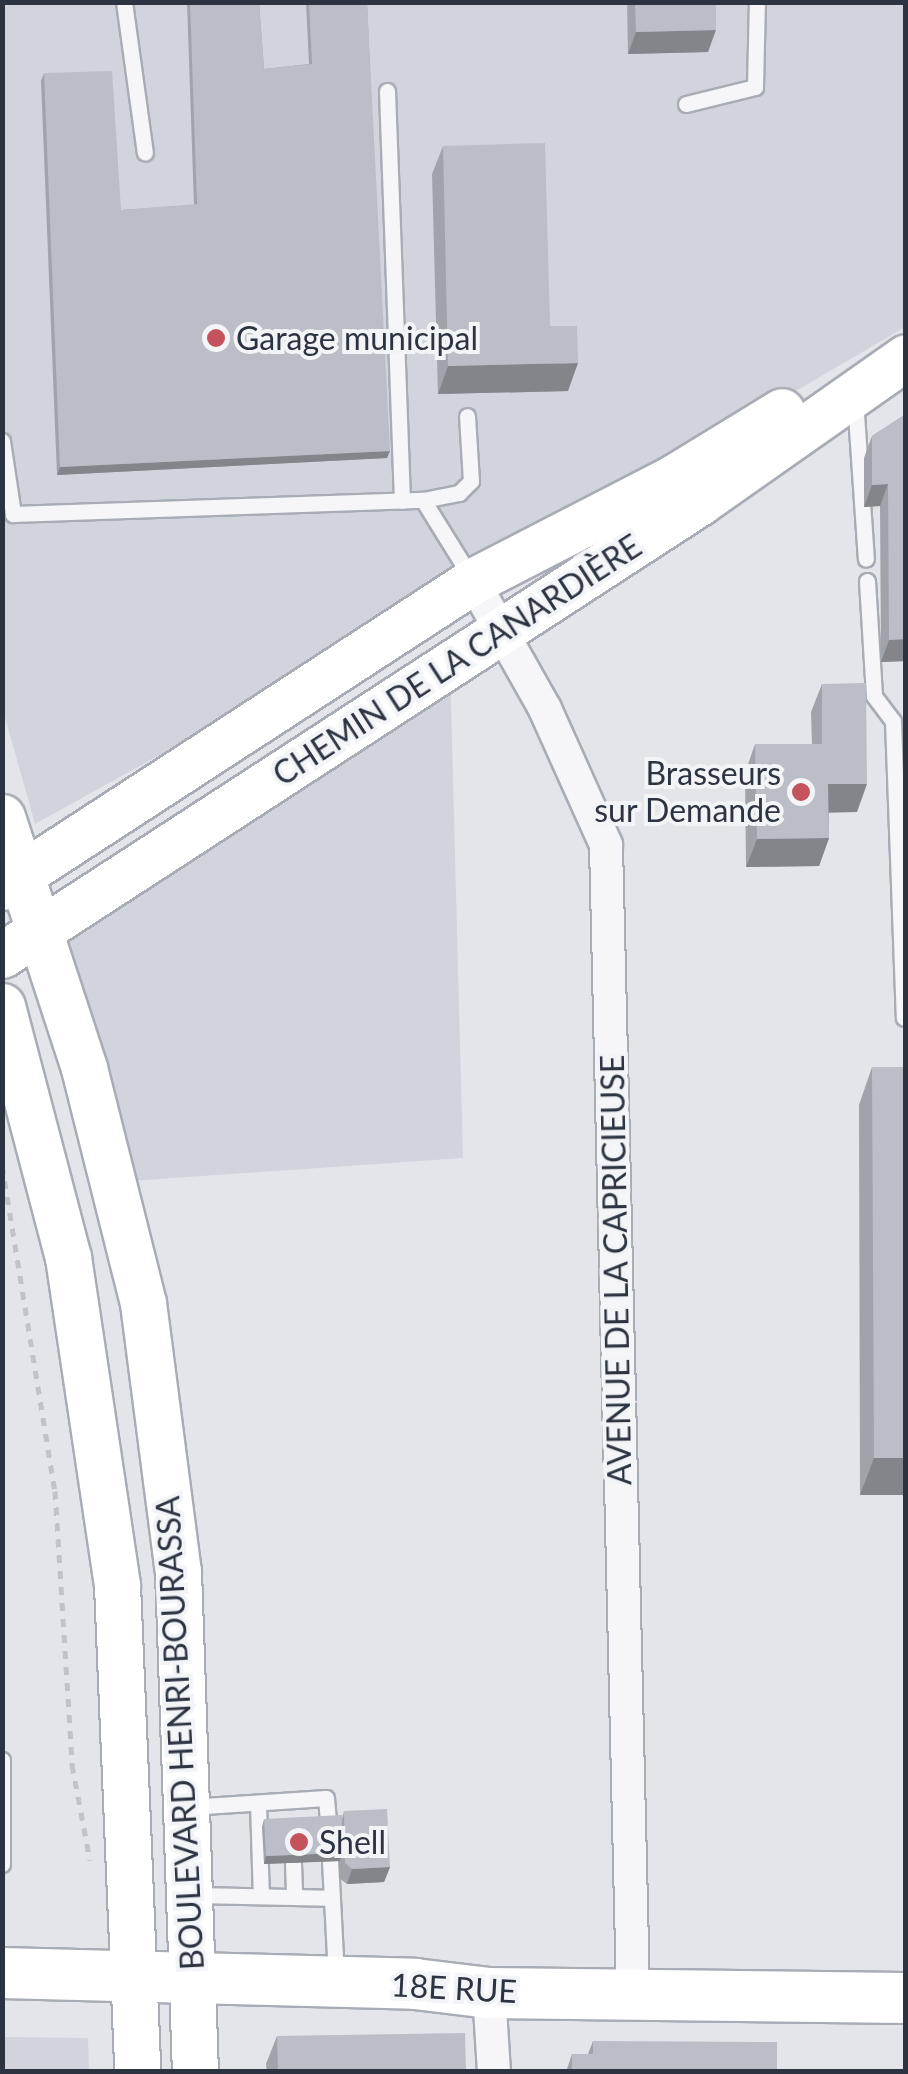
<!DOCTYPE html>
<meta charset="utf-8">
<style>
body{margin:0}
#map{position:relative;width:908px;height:2074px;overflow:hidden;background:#e3e5ea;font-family:Lato,sans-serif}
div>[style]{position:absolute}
.built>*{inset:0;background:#d1d4dc}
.path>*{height:5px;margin-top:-2.5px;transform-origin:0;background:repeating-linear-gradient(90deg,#c1c3c9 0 8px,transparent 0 16px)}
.roads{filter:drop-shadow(2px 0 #a8acb4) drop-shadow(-2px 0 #a8acb4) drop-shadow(0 2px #a8acb4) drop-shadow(0 -2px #a8acb4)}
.lane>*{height:15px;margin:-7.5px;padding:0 7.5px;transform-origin:7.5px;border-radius:7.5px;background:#f6f6f9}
.street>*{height:32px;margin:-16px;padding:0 16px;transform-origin:16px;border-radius:16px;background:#f6f6f9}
.secondary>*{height:45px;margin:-22.5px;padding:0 22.5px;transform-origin:22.5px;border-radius:22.5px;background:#fff}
.primary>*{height:50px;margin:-25px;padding:0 25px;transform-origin:25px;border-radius:25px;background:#fff}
.wall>*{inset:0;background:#a1a3aa}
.shaded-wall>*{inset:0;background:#83858b}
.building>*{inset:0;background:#bbbec6}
.dots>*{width:28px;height:28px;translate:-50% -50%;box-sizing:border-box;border:5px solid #f3f4f7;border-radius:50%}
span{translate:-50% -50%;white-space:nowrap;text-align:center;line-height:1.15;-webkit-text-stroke:8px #f3f4f7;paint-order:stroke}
.poi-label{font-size:32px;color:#2c3341}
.left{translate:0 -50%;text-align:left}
.right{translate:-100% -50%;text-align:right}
.street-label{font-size:32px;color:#2c3341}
.frame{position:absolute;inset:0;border:5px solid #2c3341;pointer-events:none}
</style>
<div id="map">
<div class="built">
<div style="clip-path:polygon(3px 3px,905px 3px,905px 327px,473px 581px,35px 824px,3px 710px)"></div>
<div style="clip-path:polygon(450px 666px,463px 1158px,116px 1182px,39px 931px)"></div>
<div style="clip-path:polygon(2px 2037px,88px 2038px,89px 2071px,3px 2071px)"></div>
</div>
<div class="path">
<div style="left:2px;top:1165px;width:330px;rotate:80.8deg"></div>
<div style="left:55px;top:1491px;width:275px;rotate:86.4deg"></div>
<div style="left:72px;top:1765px;width:97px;rotate:79.3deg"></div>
</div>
<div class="roads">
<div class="lane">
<div style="left:124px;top:2px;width:152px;rotate:82.1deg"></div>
<div style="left:387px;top:91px;width:410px;rotate:87.9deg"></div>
<div style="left:686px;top:104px;width:71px;rotate:-13.8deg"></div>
<div style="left:755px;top:87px;width:85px;rotate:-88.7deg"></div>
<div style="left:855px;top:399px;width:160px;rotate:86.1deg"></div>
<div style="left:2px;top:441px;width:74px;rotate:81.4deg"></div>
<div style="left:13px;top:514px;width:410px;rotate:-2deg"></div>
<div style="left:423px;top:500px;width:93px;rotate:58.2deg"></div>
<div style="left:423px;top:500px;width:37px;rotate:-11deg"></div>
<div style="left:459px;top:493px;width:17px;rotate:-45deg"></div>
<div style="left:471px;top:481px;width:65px;rotate:-93.5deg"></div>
<div style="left:867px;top:581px;width:115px;rotate:86.5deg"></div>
<div style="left:874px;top:696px;width:31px;rotate:53deg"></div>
<div style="left:893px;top:721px;width:297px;rotate:87.9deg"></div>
<div style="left:2px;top:1760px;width:104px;rotate:90deg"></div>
<div style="left:258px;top:1803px;width:93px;rotate:88.2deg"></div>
<div style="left:189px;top:1807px;width:137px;rotate:-3.8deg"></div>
<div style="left:326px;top:1798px;width:25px;rotate:85deg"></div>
<div style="left:330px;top:1861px;width:116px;rotate:87deg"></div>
<div style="left:293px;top:1863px;width:34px;rotate:88deg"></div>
<div style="left:191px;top:1895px;width:141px;rotate:1.2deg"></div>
</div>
<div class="street">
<div style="left:473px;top:581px;width:147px;rotate:60.6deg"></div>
<div style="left:545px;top:709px;width:149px;rotate:65.8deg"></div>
<div style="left:606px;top:845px;width:1146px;rotate:88.65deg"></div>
<div style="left:489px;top:1993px;width:79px;rotate:86.4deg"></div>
</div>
<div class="secondary">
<div style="left:2px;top:817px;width:264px;rotate:71.9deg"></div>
<div style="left:84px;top:1068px;width:242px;rotate:75.9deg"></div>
<div style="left:143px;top:1303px;width:270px;rotate:82.6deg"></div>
<div style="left:178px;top:1571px;width:501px;rotate:88.06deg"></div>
<div style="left:2px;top:887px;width:562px;rotate:-33.01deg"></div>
<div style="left:473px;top:581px;width:229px;rotate:-27.3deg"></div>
<div style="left:676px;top:476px;width:124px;rotate:-31.5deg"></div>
<div style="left:2px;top:955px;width:832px;rotate:-32.98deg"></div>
<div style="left:700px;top:502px;width:252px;rotate:-35.1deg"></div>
<div style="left:2px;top:1006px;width:260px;rotate:75.3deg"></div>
<div style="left:68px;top:1257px;width:332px;rotate:81.5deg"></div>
<div style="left:117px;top:1585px;width:487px;rotate:87.6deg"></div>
</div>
<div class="primary">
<div style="left:2px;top:1973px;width:413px;rotate:1.5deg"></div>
<div style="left:415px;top:1984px;width:75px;rotate:6.9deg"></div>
<div style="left:489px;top:1993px;width:417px;rotate:0.7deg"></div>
</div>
</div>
<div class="wall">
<div style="clip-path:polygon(187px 2px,259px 2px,264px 69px,309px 64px,306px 2px,367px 2px,387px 458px,57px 475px,41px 81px,44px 73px,121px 210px,194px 205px)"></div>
<div style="clip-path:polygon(627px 2px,716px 2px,708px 52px,628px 54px)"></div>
<div style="clip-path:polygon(443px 146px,550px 326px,568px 391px,438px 394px,432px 174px)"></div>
<div style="clip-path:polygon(906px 414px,906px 661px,881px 662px,880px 506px,864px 507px,864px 458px,872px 436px)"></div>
<div style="clip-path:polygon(822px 684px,857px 812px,829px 812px,829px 838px,819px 866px,746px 867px,745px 773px,755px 744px,812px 744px,811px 712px)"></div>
<div style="clip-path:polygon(872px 1067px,906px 1495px,860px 1495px,859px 1105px)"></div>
<div style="clip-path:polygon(344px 1811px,390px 1867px,384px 1882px,347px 1884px,339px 1878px,339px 1861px,264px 1864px,262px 1827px,264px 1819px,342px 1819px)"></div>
<div style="clip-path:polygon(277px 2036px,466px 2072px,267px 2072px,266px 2064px)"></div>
<div style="clip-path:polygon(593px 2041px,777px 2072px,566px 2072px,572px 2054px,588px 2054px)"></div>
</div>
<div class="shaded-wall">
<div style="clip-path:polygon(716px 30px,708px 52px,628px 54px,636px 32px)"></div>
<div style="clip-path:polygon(578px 363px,568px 391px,438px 394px,448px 366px)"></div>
<div style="clip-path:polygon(390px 451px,387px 458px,57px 475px,60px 467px)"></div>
<div style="clip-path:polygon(888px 484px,880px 506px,864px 507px,872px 485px)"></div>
<div style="clip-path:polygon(906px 639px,906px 661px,881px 662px,889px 640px)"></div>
<div style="clip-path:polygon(828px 784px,867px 784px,857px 812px,818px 813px)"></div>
<div style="clip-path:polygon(829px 838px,819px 866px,746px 867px,757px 839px)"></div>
<div style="clip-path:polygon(874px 1458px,906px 1458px,906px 1495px,860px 1495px)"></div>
<div style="clip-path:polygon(342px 1853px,340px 1861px,264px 1864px,266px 1856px)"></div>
<div style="clip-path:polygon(390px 1867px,384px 1882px,347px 1884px,352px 1869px)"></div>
</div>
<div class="building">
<div style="clip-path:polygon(190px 2px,259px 2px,264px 69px,312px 64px,309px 2px,367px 2px,390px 451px,60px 467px,44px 73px,112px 71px,121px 210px,197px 204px)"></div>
<div style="clip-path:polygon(635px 2px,716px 2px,716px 30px,636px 32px)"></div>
<div style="clip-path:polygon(545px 143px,550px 326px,577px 326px,578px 363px,448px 366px,443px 146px)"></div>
<div style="clip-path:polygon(906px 414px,906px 639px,889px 640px,888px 484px,872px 485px,872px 436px)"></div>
<div style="clip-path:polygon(866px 683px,867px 784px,828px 784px,829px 838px,757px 839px,755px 744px,822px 744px,822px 684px)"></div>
<div style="clip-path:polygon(872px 1067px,906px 1067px,906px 1458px,874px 1458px)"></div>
<div style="clip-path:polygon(387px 1809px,390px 1867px,352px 1869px,345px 1863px,344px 1811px)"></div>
<div style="clip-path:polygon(342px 1815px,342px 1853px,266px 1856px,264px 1819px)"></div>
<div style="clip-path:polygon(465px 2033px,466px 2072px,278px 2072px,277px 2036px)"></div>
<div style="clip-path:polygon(593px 2041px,777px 2042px,777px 2072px,572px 2072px,572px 2054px,593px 2054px)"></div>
</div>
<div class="dots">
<div style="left:216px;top:338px;background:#c4535e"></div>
<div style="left:801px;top:792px;background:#c4535e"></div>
<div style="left:299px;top:1842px;background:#c4535e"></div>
</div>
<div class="poi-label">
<span class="left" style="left:236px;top:338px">Garage municipal</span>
<span class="right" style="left:781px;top:792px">Brasseurs<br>sur Demande</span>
<span class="left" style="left:319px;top:1842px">Shell</span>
</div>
<div class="street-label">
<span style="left:457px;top:660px;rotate:-33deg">CHEMIN DE LA CANARDIÈRE</span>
<span style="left:616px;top:1270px;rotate:-91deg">AVENUE DE LA CAPRICIEUSE</span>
<span style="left:180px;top:1733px;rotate:-93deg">BOULEVARD HENRI-BOURASSA</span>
<span style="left:454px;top:1988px;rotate:3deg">18E RUE</span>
</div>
<div class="frame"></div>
</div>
